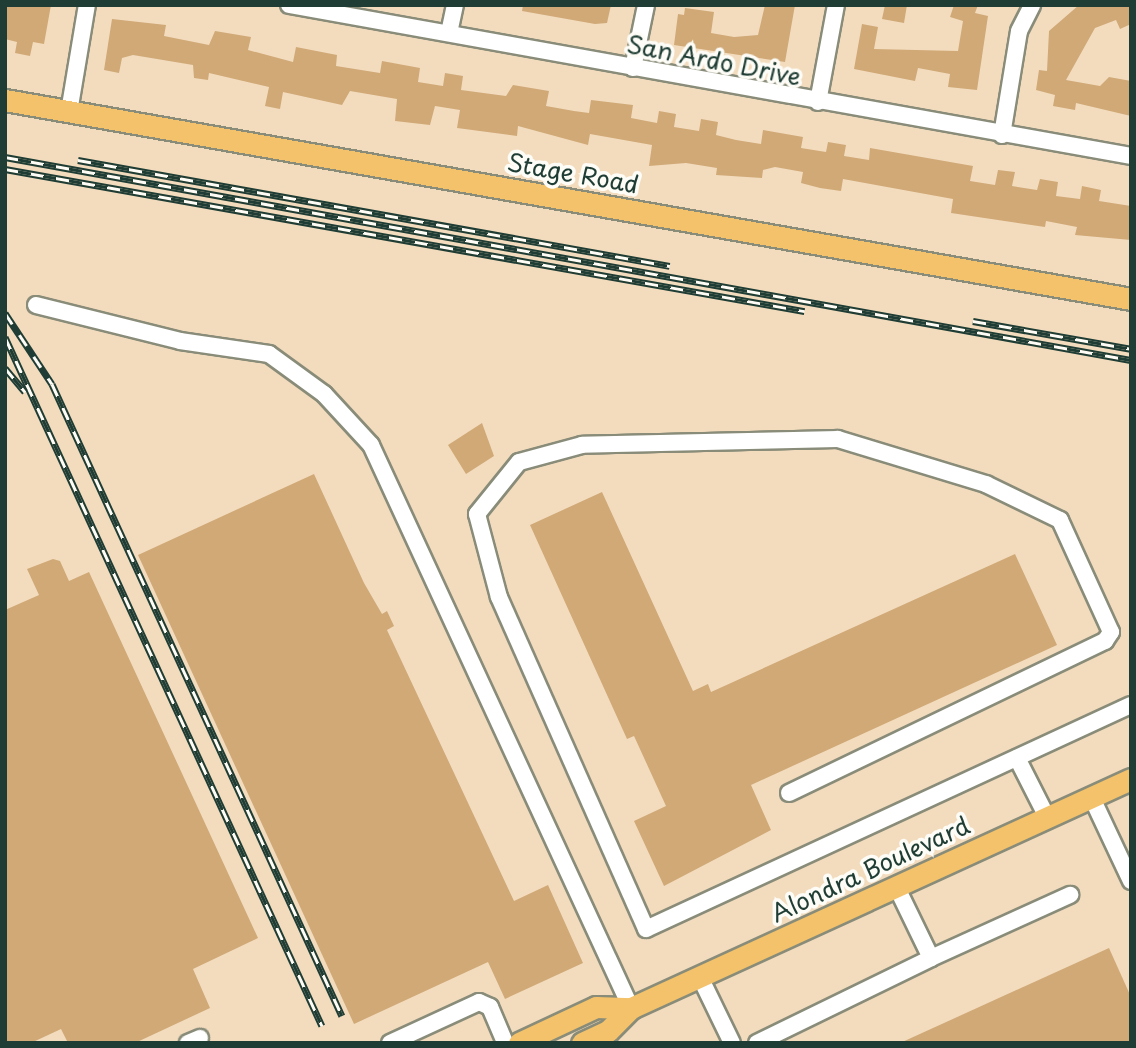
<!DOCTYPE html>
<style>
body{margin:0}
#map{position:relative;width:1136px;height:1048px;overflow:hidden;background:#f3dcbe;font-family:"Playpen Sans",sans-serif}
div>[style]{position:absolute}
.building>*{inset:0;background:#d0a977}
.roads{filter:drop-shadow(2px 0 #898c79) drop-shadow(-2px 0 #898c79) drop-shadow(0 2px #898c79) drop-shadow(0 -2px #898c79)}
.minor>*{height:16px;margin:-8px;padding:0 8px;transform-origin:8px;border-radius:8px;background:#fff}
.major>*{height:21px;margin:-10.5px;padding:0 10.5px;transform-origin:10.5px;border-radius:10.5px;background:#f3c26a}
.rail>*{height:7px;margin-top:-3.5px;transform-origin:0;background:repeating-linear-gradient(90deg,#fdfcf7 0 13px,#1f3d34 0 26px);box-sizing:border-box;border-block:2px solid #1f3d34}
span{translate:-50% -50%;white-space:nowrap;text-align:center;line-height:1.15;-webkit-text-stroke:7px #fdfcf7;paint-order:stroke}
.street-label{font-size:24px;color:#1f3d34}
.frame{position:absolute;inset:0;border:7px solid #1f3d34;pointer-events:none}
</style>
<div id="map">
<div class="building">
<div style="clip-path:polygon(5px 5px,51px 5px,44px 44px,33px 42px,30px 56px,15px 53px,17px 42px,5px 39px)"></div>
<div style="clip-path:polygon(523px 5px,611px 5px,607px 23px,595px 24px,522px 11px)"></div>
<div style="clip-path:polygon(765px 5px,795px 5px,785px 62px,674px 45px,678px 14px,684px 15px,685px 8px,714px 12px,711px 33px,734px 37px,758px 35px)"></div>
<div style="clip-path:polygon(885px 5px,907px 5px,904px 23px,882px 19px)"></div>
<div style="clip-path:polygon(954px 5px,978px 5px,975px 13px,988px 16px,977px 90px,948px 87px,950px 74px,918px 68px,915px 81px,854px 69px,862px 24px,878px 27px,874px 49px,958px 51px,963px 21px,950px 17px)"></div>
<div style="clip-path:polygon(1079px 5px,1131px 5px,1131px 24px,1120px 29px,1116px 20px,1095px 28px,1066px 80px,1100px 86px,1109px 77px,1131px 81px,1131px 116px,1076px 103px,1075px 110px,1053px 106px,1055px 95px,1036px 90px,1039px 70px,1047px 71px,1049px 31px)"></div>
<div style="clip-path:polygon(112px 19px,166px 25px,164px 36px,209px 45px,215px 31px,251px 37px,248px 50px,293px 62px,296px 47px,337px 55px,336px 66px,380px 73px,382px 61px,420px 68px,418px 82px,443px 86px,445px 73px,463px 76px,461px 90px,506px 96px,513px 85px,549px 91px,546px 106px,574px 111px,589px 113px,591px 100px,633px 105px,631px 118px,657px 123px,659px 111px,676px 114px,674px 127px,699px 131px,701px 119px,718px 122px,716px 135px,736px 140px,761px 144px,763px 130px,803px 137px,801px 148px,826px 152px,828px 142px,846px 145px,844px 156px,869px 160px,870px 148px,973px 166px,970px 181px,995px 185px,998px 170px,1015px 172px,1012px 186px,1037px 190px,1040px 179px,1058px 182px,1056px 196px,1080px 199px,1082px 186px,1101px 190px,1099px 201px,1131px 206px,1131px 240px,1075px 235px,1077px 227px,1046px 221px,1045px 227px,951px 213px,953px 199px,843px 179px,841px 191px,820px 188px,801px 183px,803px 172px,775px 167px,763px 170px,762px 178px,716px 175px,717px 168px,686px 163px,649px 166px,652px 145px,590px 134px,588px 145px,518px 126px,517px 136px,457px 128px,460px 110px,435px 106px,430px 125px,395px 121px,397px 99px,350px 91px,342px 105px,283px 92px,280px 109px,265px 106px,269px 87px,209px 73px,208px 80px,194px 78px,193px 65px,133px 55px,122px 58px,119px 73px,104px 70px)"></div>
<div style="clip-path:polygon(482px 423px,494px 456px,466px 474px,448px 445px)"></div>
<div style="clip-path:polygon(314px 474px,364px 583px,382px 614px,387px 611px,394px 626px,387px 630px,514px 901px,548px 885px,583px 963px,505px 999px,488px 962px,354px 1024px,138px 555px)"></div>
<div style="clip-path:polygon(602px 492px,693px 691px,708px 684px,711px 692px,1015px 554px,1057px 645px,751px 785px,771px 830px,664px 886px,634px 821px,666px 806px,634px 736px,627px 739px,530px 525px)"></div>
<div style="clip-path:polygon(53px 559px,60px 561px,69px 581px,89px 572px,258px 938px,193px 969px,210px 1008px,135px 1043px,68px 1043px,61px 1029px,31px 1043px,5px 1043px,5px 610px,39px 595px,27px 569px)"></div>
<div style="clip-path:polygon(1109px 948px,1131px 997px,1131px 1043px,900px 1043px)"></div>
</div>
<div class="roads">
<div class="minor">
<div style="left:289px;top:5px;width:855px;rotate:10.17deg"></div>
<div style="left:449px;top:33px;width:29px;rotate:-78deg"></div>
<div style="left:633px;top:68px;width:64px;rotate:-78.3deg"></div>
<div style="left:818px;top:102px;width:99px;rotate:-79.5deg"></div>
<div style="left:69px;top:112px;width:109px;rotate:-80.5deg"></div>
<div style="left:1002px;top:135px;width:105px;rotate:-80.7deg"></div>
<div style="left:1019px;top:31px;width:29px;rotate:-63deg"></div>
<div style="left:36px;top:305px;width:148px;rotate:14deg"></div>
<div style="left:180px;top:341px;width:90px;rotate:8.3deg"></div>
<div style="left:269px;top:354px;width:68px;rotate:36deg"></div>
<div style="left:324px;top:394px;width:69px;rotate:47.3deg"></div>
<div style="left:371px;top:445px;width:620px;rotate:65.21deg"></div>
<div style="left:1017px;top:758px;width:66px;rotate:63deg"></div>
<div style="left:789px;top:793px;width:351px;rotate:-25.7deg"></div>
<div style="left:1105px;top:641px;width:11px;rotate:-56deg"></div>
<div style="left:1111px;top:632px;width:123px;rotate:-114.5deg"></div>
<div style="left:1060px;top:520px;width:82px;rotate:-154.1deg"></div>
<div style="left:986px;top:484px;width:155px;rotate:-163.1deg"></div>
<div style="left:838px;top:439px;width:256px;rotate:178.7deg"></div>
<div style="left:582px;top:445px;width:65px;rotate:164.9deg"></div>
<div style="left:519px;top:462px;width:67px;rotate:128.9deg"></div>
<div style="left:477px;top:514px;width:86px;rotate:75.2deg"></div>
<div style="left:499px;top:597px;width:363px;rotate:66.1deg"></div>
<div style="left:646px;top:929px;width:534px;rotate:-24.79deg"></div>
<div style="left:1091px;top:796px;width:94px;rotate:64.8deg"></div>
<div style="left:931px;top:958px;width:153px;rotate:-24.4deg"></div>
<div style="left:700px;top:977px;width:73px;rotate:64.1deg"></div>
<div style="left:188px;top:1043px;width:13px;rotate:-23deg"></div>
<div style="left:390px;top:1043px;width:98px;rotate:-24.7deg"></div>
<div style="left:479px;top:1002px;width:12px;rotate:24deg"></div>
<div style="left:490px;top:1007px;width:39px;rotate:67deg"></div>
<div style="left:757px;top:1043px;width:194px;rotate:-26deg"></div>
<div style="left:931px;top:958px;width:80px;rotate:-115.9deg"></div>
</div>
<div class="major">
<div style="left:5px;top:100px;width:1143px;rotate:10.02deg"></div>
<div style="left:519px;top:1043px;width:85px;rotate:-25.1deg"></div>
<div style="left:596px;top:1007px;width:35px;rotate:2deg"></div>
<div style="left:582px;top:1043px;width:29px;rotate:-25deg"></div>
<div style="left:608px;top:1031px;width:33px;rotate:-45deg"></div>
<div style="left:631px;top:1008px;width:550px;rotate:-24.61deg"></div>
</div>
</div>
<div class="rail">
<div style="left:5px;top:157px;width:1144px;rotate:10.22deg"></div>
<div style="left:78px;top:160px;width:601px;rotate:10.15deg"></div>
<div style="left:5px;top:169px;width:812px;rotate:10.08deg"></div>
<div style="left:5px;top:313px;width:85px;rotate:56.5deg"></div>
<div style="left:52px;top:384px;width:695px;rotate:65.35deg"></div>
<div style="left:973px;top:321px;width:160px;rotate:10deg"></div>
<div style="left:5px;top:337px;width:758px;rotate:65.29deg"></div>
<div style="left:5px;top:368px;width:31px;rotate:50deg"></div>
</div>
<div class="street-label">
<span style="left:714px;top:60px;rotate:11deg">San Ardo Drive</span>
<span style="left:573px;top:173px;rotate:10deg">Stage Road</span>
<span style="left:870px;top:869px;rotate:-25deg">Alondra Boulevard</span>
</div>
<div class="frame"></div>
</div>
